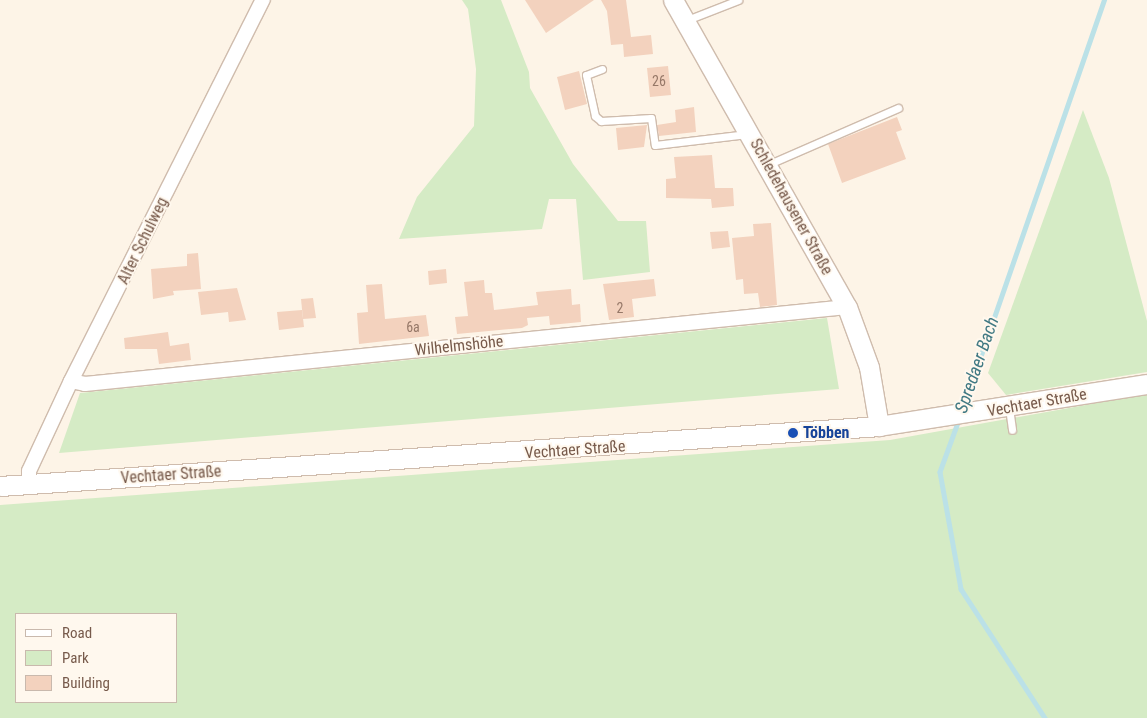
<!DOCTYPE html>
<meta charset="utf-8">
<style>
body{margin:0}
#map{position:relative;width:1147px;height:718px;overflow:hidden;background:#fdf4e7;font-family:"Roboto Condensed",sans-serif}
div>[style]{position:absolute}
.green>*{inset:0;background:#d5ebc5}
.stream>*{height:4.5px;margin:-2.25px;padding:0 2.25px;transform-origin:2.25px;border-radius:2.25px;background:#bbe1e7}
.building>*{inset:0;background:#f3d2be}
.roads{filter:drop-shadow(1px 0 #cfbcad) drop-shadow(-1px 0 #cfbcad) drop-shadow(0 1px #cfbcad) drop-shadow(0 -1px #cfbcad)}
.lane>*{height:7px;margin:-3.5px;padding:0 3.5px;transform-origin:3.5px;border-radius:3.5px;background:#fff}
.street>*{height:14px;margin:-7px;padding:0 7px;transform-origin:7px;border-radius:7px;background:#fff}
.secondary>*{height:19px;margin:-9.5px;padding:0 9.5px;transform-origin:9.5px;border-radius:9.5px;background:#fff}
.dots>*{width:14px;height:14px;translate:-50% -50%;box-sizing:border-box;border:2px solid #fff8ee;border-radius:50%}
span{translate:-50% -50%;white-space:nowrap;text-align:center;line-height:1.15;-webkit-text-stroke:4px #fff8ee;paint-order:stroke}
.number-label{font-size:14px;color:#967868}
.number-label span{-webkit-text-stroke-width:0}
.street-label{font-size:16px;color:#775a4b}
.transit-label{font-size:16px;color:#164399;font-weight:700}
.left{translate:0 -50%;text-align:left}
.water-label{font-size:18px;color:#417983;font-style:italic}
.legend{position:absolute;left:15px;top:613px;width:162px;height:90px;box-sizing:border-box;background:#fff8ee;border:1px solid #c9b9ad;margin:0;padding:6px 9px;list-style:none;font-size:15px;color:#775a4b}
.legend li{display:flex;align-items:center;gap:10px;height:25px}
.legend b{width:25px;border:1px solid #c9b9ad}
</style>
<div id="map">
<div class="green">
<div style="clip-path:polygon(462px 0,501px 0,529px 72px,530px 88px,573px 164px,618px 221px,646px 221px,650px 272px,583px 280px,576px 199px,549px 199px,542px 229px,399px 239px,417px 197px,474px 126px,476px 69px,468px 9px)"></div>
<div style="clip-path:polygon(1083px 110px,1109px 178px,1147px 321px,1147px 372px,1006px 395px,988px 373px)"></div>
<div style="clip-path:polygon(827px 318px,839px 389px,59px 453px,80px 393px)"></div>
<div style="clip-path:polygon(evenodd,1147px 394px,1147px 718px,0 718px,0 505px,890px 440px,1147px 394px,16px 614px,176px 614px,176px 702px,16px 702px,16px 614px)"></div>
</div>
<div class="stream">
<div style="left:963px;top:407px;width:431px;rotate:-70.9deg"></div>
<div style="left:959px;top:420px;width:55px;rotate:110.1deg"></div>
<div style="left:940px;top:472px;width:119px;rotate:79.8deg"></div>
<div style="left:961px;top:589px;width:154px;rotate:56.9deg"></div>
</div>
<div class="building">
<div style="clip-path:polygon(525px 0,594px 0,546px 33px)"></div>
<div style="clip-path:polygon(601px 0,626px 0,631px 37px,651px 35px,653px 54px,624px 57px,623px 44px,611px 45px,607px 11px)"></div>
<div style="clip-path:polygon(668px 66px,671px 95px,650px 97px,647px 68px)"></div>
<div style="clip-path:polygon(579px 71px,587px 104px,565px 110px,557px 77px)"></div>
<div style="clip-path:polygon(694px 107px,696px 132px,659px 136px,657px 125px,676px 122px,675px 110px)"></div>
<div style="clip-path:polygon(897px 117px,902px 130px,896px 132px,906px 159px,842px 183px,828px 144px)"></div>
<div style="clip-path:polygon(647px 125px,644px 147px,618px 150px,616px 128px)"></div>
<div style="clip-path:polygon(712px 155px,715px 188px,733px 188px,734px 206px,712px 208px,711px 199px,666px 198px,666px 179px,676px 178px,674px 157px)"></div>
<div style="clip-path:polygon(771px 223px,777px 305px,760px 307px,758px 293px,744px 294px,743px 279px,736px 280px,732px 238px,754px 236px,753px 224px)"></div>
<div style="clip-path:polygon(728px 231px,730px 247px,712px 249px,710px 232px)"></div>
<div style="clip-path:polygon(198px 253px,201px 289px,173px 291px,174px 295px,153px 299px,151px 269px,187px 266px,187px 254px)"></div>
<div style="clip-path:polygon(446px 269px,447px 283px,429px 285px,428px 271px)"></div>
<div style="clip-path:polygon(654px 279px,656px 296px,632px 299px,634px 317px,609px 320px,603px 284px)"></div>
<div style="clip-path:polygon(484px 280px,485px 293px,492px 293px,494px 310px,538px 305px,536px 292px,571px 289px,572px 305px,580px 304px,581px 322px,550px 325px,549px 316px,527px 318px,528px 325px,522px 328px,457px 334px,455px 317px,468px 316px,464px 282px)"></div>
<div style="clip-path:polygon(382px 284px,385px 319px,426px 315px,429px 336px,359px 344px,357px 313px,368px 312px,366px 285px)"></div>
<div style="clip-path:polygon(237px 288px,246px 320px,229px 322px,228px 312px,201px 315px,198px 292px)"></div>
<div style="clip-path:polygon(313px 298px,316px 318px,303px 319px,301px 299px)"></div>
<div style="clip-path:polygon(302px 310px,304px 327px,279px 330px,277px 312px)"></div>
<div style="clip-path:polygon(168px 332px,170px 346px,189px 343px,191px 360px,159px 364px,157px 349px,125px 349px,124px 338px)"></div>
</div>
<div class="roads">
<div class="lane">
<div style="left:687px;top:20px;width:55px;rotate:-21.4deg"></div>
<div style="left:602px;top:69px;width:17px;rotate:159deg"></div>
<div style="left:586px;top:75px;width:42px;rotate:77.6deg"></div>
<div style="left:595px;top:116px;width:8px;rotate:40deg"></div>
<div style="left:601px;top:121px;width:50px;rotate:-3.4deg"></div>
<div style="left:651px;top:118px;width:27px;rotate:82deg"></div>
<div style="left:655px;top:145px;width:93px;rotate:-6.8deg"></div>
<div style="left:767px;top:165px;width:143px;rotate:-23.5deg"></div>
<div style="left:1010px;top:415px;width:15px;rotate:82deg"></div>
</div>
<div class="street">
<div style="left:71px;top:381px;width:14px;rotate:12deg"></div>
<div style="left:85px;top:384px;width:766px;rotate:-5.77deg"></div>
<div style="left:29px;top:484px;width:13px;rotate:-90deg"></div>
<div style="left:29px;top:471px;width:99px;rotate:-65deg"></div>
<div style="left:71px;top:381px;width:427px;rotate:-63.3deg"></div>
</div>
<div class="secondary">
<div style="left:673px;top:0;width:353px;rotate:60.5deg"></div>
<div style="left:847px;top:307px;width:64px;rotate:69.9deg"></div>
<div style="left:869px;top:367px;width:60px;rotate:80.4deg"></div>
<div style="left:0;top:486px;width:881px;rotate:-3.9deg"></div>
<div style="left:879px;top:426px;width:271px;rotate:-8.9deg"></div>
</div>
</div>
<div class="dots">
<div style="left:793px;top:433px;background:#1a4fb4"></div>
</div>
<div class="number-label">
<span style="left:659px;top:81px">26</span>
<span style="left:620px;top:308px">2</span>
<span style="left:413px;top:327px">6a</span>
</div>
<div class="street-label">
<span style="left:791px;top:207px;rotate:61deg">Schledehausener Straße</span>
<span style="left:143px;top:241px;rotate:-64deg">Alter Schulweg</span>
<span style="left:459px;top:346px;rotate:-6deg">Wilhelmshöhe</span>
<span style="left:1037px;top:403px;rotate:-10deg">Vechtaer Straße</span>
<span style="left:575px;top:450px;rotate:-4deg">Vechtaer Straße</span>
<span style="left:171px;top:475px;rotate:-4deg">Vechtaer Straße</span>
</div>
<div class="transit-label">
<span class="left" style="left:803px;top:433px">Többen</span>
</div>
<div class="water-label">
<span style="left:977px;top:365px;rotate:-71deg">Spredaer Bach</span>
</div>
<ul class="legend">
<li><b style="height:6px;background:#fff"></b>Road</li>
<li><b style="height:14px;background:#d5ebc5"></b>Park</li>
<li><b style="height:14px;background:#f3d2be"></b>Building</li>
</ul>
</div>
